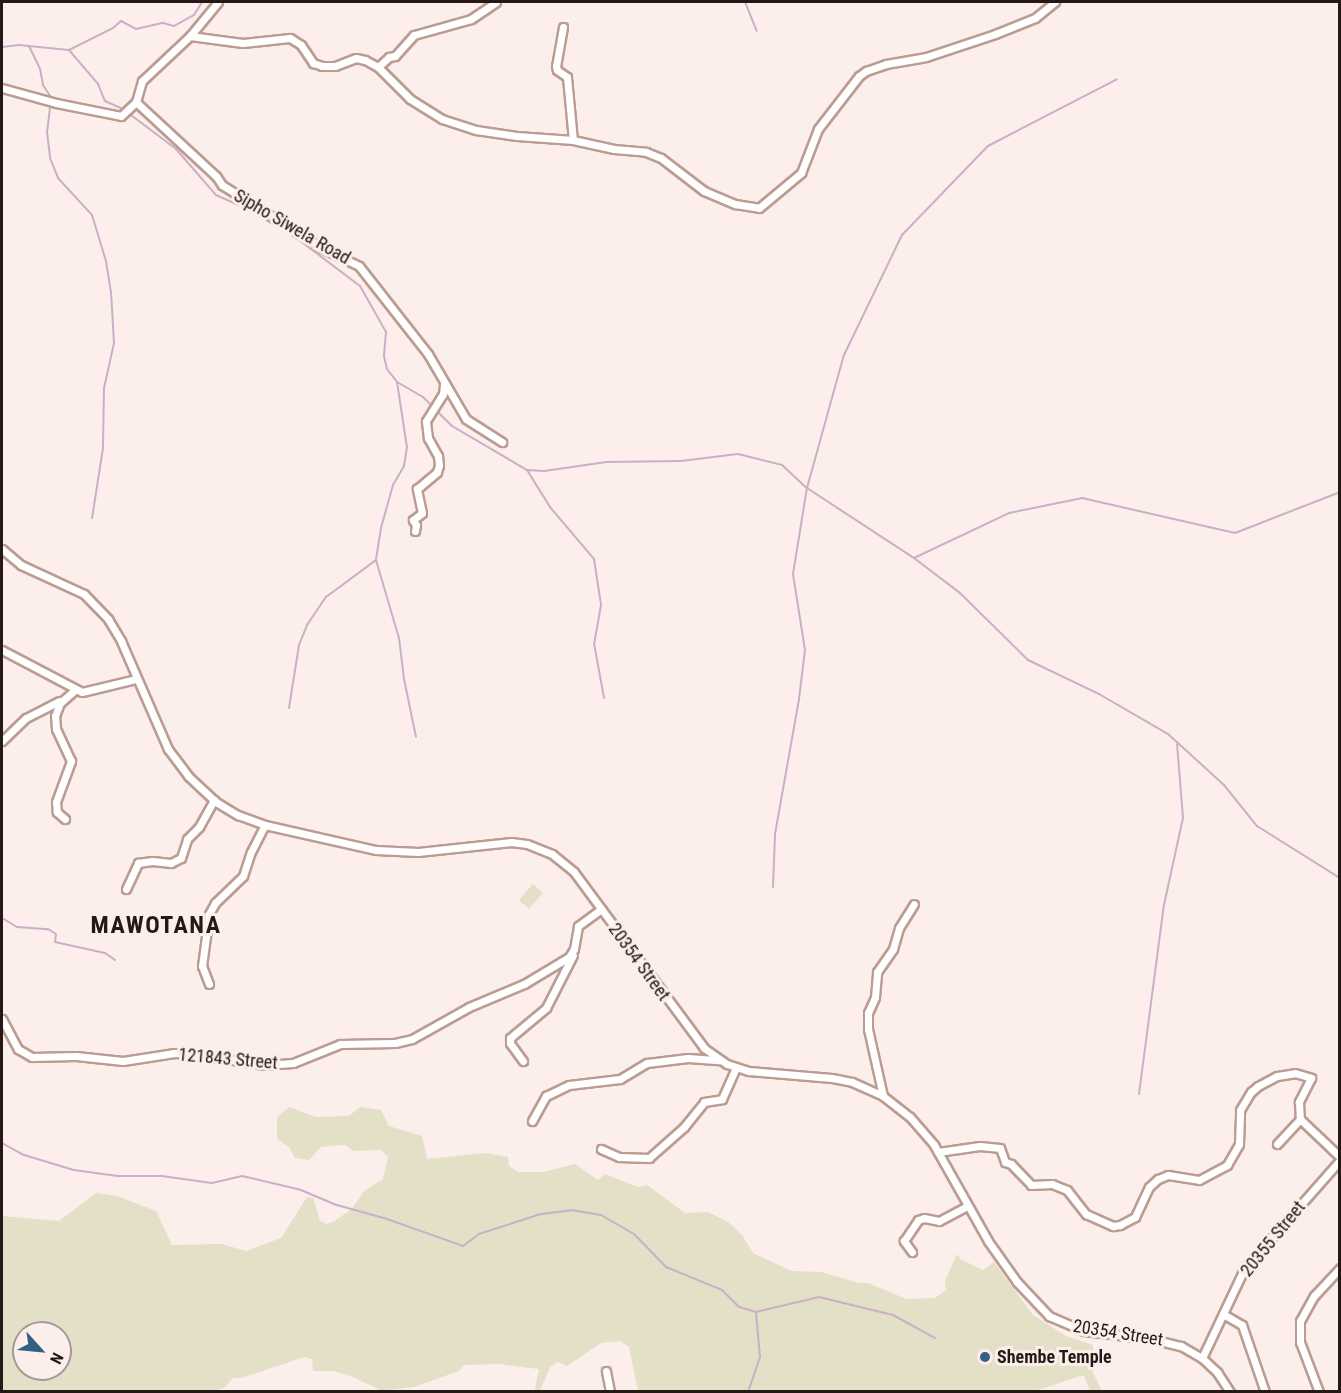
<!DOCTYPE html>
<style>
body{margin:0}
#map{position:relative;width:1341px;height:1393px;overflow:hidden;background:#fceeea;font-family:"Roboto Condensed",sans-serif}
div>[style]{position:absolute}
.green>*{inset:0;background:#e4dfc7}
.stream>*{height:2px;margin:-1px;padding:0 1px;transform-origin:1px;border-radius:1px;background:#cbafc6}
.roads{filter:drop-shadow(2px 0 #bb9c93) drop-shadow(-2px 0 #bb9c93) drop-shadow(0 2px #bb9c93) drop-shadow(0 -2px #bb9c93)}
.minor>*{height:7px;margin:-3.5px;padding:0 3.5px;transform-origin:3.5px;border-radius:3.5px;background:#fff}
.dots>*{width:16px;height:16px;translate:-50% -50%;box-sizing:border-box;border:3px solid #fceeea;border-radius:50%}
span{translate:-50% -50%;white-space:nowrap;text-align:center;line-height:1.15;-webkit-text-stroke:6px #fceeea;paint-order:stroke}
.street-label{font-size:18px;color:#241915}
.poi-label{font-size:18px;color:#241915;font-weight:700}
.left{translate:0 -50%;text-align:left}
.district-label{font-size:24px;color:#241915;font-weight:700;letter-spacing:1.5px}
.frame{position:absolute;inset:0;border:3px solid #241915;pointer-events:none}
.north{position:absolute;left:12px;top:1321px;width:60px;height:60px;box-sizing:border-box;background:#fceeea;border:2px solid #a69995;border-radius:50%;rotate:117deg;font-size:16px;font-weight:700;line-height:24px;text-align:center;color:#241915}
.north::after{content:'';display:block;margin:auto;width:21px;height:27px;background:#316180;clip-path:polygon(50% 0,100% 100%,50% 72%,0 100%)}
</style>
<div id="map">
<div class="green">
<div style="clip-path:polygon(533px 884px,543px 893px,529px 909px,519px 900px)"></div>
<div style="clip-path:polygon(evenodd,289px 1107px,316px 1117px,349px 1116px,360px 1107px,381px 1110px,389px 1126px,422px 1136px,427px 1159px,485px 1153px,508px 1157px,509px 1166px,518px 1172px,544px 1172px,575px 1164px,598px 1180px,605px 1174px,638px 1187px,647px 1185px,685px 1213px,708px 1212px,728px 1222px,742px 1235px,753px 1253px,791px 1271px,821px 1272px,859px 1283px,868px 1283px,906px 1299px,935px 1298px,946px 1290px,945px 1281px,957px 1254px,960px 1259px,983px 1270px,994px 1262px,1033px 1315px,1066px 1336px,1093px 1345px,1093px 1373px,1102px 1391px,1090px 1391px,1084px 1376px,1080px 1376px,1033px 1392px,638px 1391px,629px 1347px,620px 1341px,601px 1343px,567px 1366px,558px 1362px,550px 1367px,540px 1391px,535px 1389px,539px 1369px,499px 1364px,464px 1365px,459px 1371px,414px 1387px,382px 1391px,351px 1376px,333px 1371px,313px 1371px,312px 1359px,304px 1357px,241px 1378px,233px 1378px,224px 1388px,212px 1391px,2px 1391px,2px 1216px,59px 1221px,96px 1193px,117px 1196px,156px 1211px,172px 1245px,222px 1244px,246px 1251px,281px 1238px,307px 1197px,313px 1198px,320px 1221px,326px 1224px,333px 1222px,352px 1209px,364px 1191px,383px 1179px,388px 1157px,381px 1150px,353px 1151px,346px 1145px,341px 1145px,321px 1147px,309px 1160px,295px 1158px,289px 1147px,277px 1139px,277px 1117px,289px 1107px,24px 1333px,60px 1333px,60px 1369px,24px 1369px,24px 1333px)"></div>
</div>
<div class="stream">
<div style="left:745px;top:2px;width:31px;rotate:68deg"></div>
<div style="left:29px;top:46px;width:25px;rotate:64deg"></div>
<div style="left:40px;top:69px;width:16px;rotate:79deg"></div>
<div style="left:43px;top:85px;width:17px;rotate:57deg"></div>
<div style="left:2px;top:47px;width:17px;rotate:-7deg"></div>
<div style="left:19px;top:45px;width:50px;rotate:5.7deg"></div>
<div style="left:69px;top:50px;width:49px;rotate:-26.6deg"></div>
<div style="left:113px;top:28px;width:11px;rotate:-41deg"></div>
<div style="left:121px;top:21px;width:17px;rotate:28deg"></div>
<div style="left:136px;top:29px;width:28px;rotate:-13deg"></div>
<div style="left:163px;top:23px;width:11px;rotate:15deg"></div>
<div style="left:174px;top:26px;width:23px;rotate:-29deg"></div>
<div style="left:194px;top:15px;width:15px;rotate:-58deg"></div>
<div style="left:69px;top:50px;width:45px;rotate:49.5deg"></div>
<div style="left:98px;top:84px;width:18px;rotate:68deg"></div>
<div style="left:105px;top:101px;width:20px;rotate:24deg"></div>
<div style="left:123px;top:109px;width:66px;rotate:37deg"></div>
<div style="left:176px;top:149px;width:61px;rotate:49deg"></div>
<div style="left:216px;top:195px;width:35px;rotate:24deg"></div>
<div style="left:248px;top:209px;width:60px;rotate:31.3deg"></div>
<div style="left:299px;top:240px;width:76px;rotate:37deg"></div>
<div style="left:360px;top:286px;width:53px;rotate:60.5deg"></div>
<div style="left:386px;top:332px;width:24px;rotate:95deg"></div>
<div style="left:384px;top:356px;width:13px;rotate:77deg"></div>
<div style="left:387px;top:369px;width:16px;rotate:52deg"></div>
<div style="left:397px;top:382px;width:30px;rotate:30deg"></div>
<div style="left:423px;top:397px;width:41px;rotate:45deg"></div>
<div style="left:452px;top:426px;width:87px;rotate:30.4deg"></div>
<div style="left:527px;top:470px;width:17px;rotate:3deg"></div>
<div style="left:544px;top:471px;width:63px;rotate:-8.3deg"></div>
<div style="left:606px;top:462px;width:75px;rotate:-0.8deg"></div>
<div style="left:681px;top:461px;width:57px;rotate:-7deg"></div>
<div style="left:738px;top:454px;width:45px;rotate:14deg"></div>
<div style="left:782px;top:465px;width:34px;rotate:43deg"></div>
<div style="left:807px;top:488px;width:128px;rotate:33.2deg"></div>
<div style="left:914px;top:558px;width:58px;rotate:37.3deg"></div>
<div style="left:960px;top:593px;width:95px;rotate:44.6deg"></div>
<div style="left:1028px;top:660px;width:79px;rotate:25.6deg"></div>
<div style="left:1099px;top:694px;width:80px;rotate:30.1deg"></div>
<div style="left:1168px;top:734px;width:76px;rotate:42.3deg"></div>
<div style="left:1224px;top:785px;width:53px;rotate:51.2deg"></div>
<div style="left:1257px;top:826px;width:98px;rotate:32.1deg"></div>
<div style="left:50px;top:108px;width:24px;rotate:97deg"></div>
<div style="left:47px;top:132px;width:26px;rotate:83deg"></div>
<div style="left:50px;top:158px;width:22px;rotate:68deg"></div>
<div style="left:58px;top:178px;width:50px;rotate:47.4deg"></div>
<div style="left:92px;top:215px;width:48px;rotate:73.1deg"></div>
<div style="left:106px;top:261px;width:31px;rotate:81deg"></div>
<div style="left:111px;top:292px;width:51px;rotate:86.6deg"></div>
<div style="left:114px;top:343px;width:46px;rotate:102.5deg"></div>
<div style="left:104px;top:388px;width:60px;rotate:91deg"></div>
<div style="left:103px;top:448px;width:71px;rotate:98.9deg"></div>
<div style="left:397px;top:382px;width:66px;rotate:81.3deg"></div>
<div style="left:407px;top:447px;width:19px;rotate:99deg"></div>
<div style="left:404px;top:466px;width:22px;rotate:120deg"></div>
<div style="left:393px;top:485px;width:45px;rotate:105.6deg"></div>
<div style="left:381px;top:528px;width:32px;rotate:99deg"></div>
<div style="left:376px;top:560px;width:81px;rotate:73.6deg"></div>
<div style="left:399px;top:638px;width:41px;rotate:83deg"></div>
<div style="left:404px;top:679px;width:59px;rotate:78.3deg"></div>
<div style="left:527px;top:470px;width:44px;rotate:58.1deg"></div>
<div style="left:550px;top:507px;width:68px;rotate:49.8deg"></div>
<div style="left:594px;top:559px;width:47px;rotate:81.3deg"></div>
<div style="left:601px;top:605px;width:39px;rotate:100deg"></div>
<div style="left:594px;top:643px;width:56px;rotate:79.7deg"></div>
<div style="left:914px;top:558px;width:105px;rotate:-25.3deg"></div>
<div style="left:1009px;top:513px;width:75px;rotate:-11.6deg"></div>
<div style="left:1082px;top:498px;width:157px;rotate:12.9deg"></div>
<div style="left:1235px;top:533px;width:113px;rotate:-21.3deg"></div>
<div style="left:289px;top:708px;width:64px;rotate:-81deg"></div>
<div style="left:299px;top:645px;width:22px;rotate:-68deg"></div>
<div style="left:307px;top:625px;width:34px;rotate:-56deg"></div>
<div style="left:326px;top:597px;width:62px;rotate:-36.5deg"></div>
<div style="left:773px;top:887px;width:53px;rotate:-87.8deg"></div>
<div style="left:775px;top:834px;width:137px;rotate:-79.9deg"></div>
<div style="left:799px;top:699px;width:49px;rotate:-83deg"></div>
<div style="left:805px;top:650px;width:77px;rotate:-99deg"></div>
<div style="left:793px;top:574px;width:87px;rotate:-80.8deg"></div>
<div style="left:807px;top:488px;width:138px;rotate:-74.5deg"></div>
<div style="left:844px;top:355px;width:133px;rotate:-64.2deg"></div>
<div style="left:902px;top:235px;width:124px;rotate:-46deg"></div>
<div style="left:988px;top:146px;width:145px;rotate:-27.4deg"></div>
<div style="left:2px;top:918px;width:17px;rotate:31deg"></div>
<div style="left:17px;top:927px;width:31px;rotate:4deg"></div>
<div style="left:48px;top:929px;width:9px;rotate:32deg"></div>
<div style="left:56px;top:934px;width:8px;rotate:97deg"></div>
<div style="left:55px;top:942px;width:51px;rotate:12.4deg"></div>
<div style="left:105px;top:953px;width:12px;rotate:35deg"></div>
<div style="left:1139px;top:1094px;width:191px;rotate:-82.5deg"></div>
<div style="left:1164px;top:905px;width:89px;rotate:-77.7deg"></div>
<div style="left:1183px;top:818px;width:74px;rotate:-94.6deg"></div>
<div style="left:2px;top:1143px;width:25px;rotate:29deg"></div>
<div style="left:24px;top:1155px;width:52px;rotate:16.7deg"></div>
<div style="left:74px;top:1170px;width:44px;rotate:7.8deg"></div>
<div style="left:118px;top:1176px;width:44px"></div>
<div style="left:162px;top:1176px;width:50px;rotate:8deg"></div>
<div style="left:212px;top:1183px;width:31px;rotate:-13deg"></div>
<div style="left:242px;top:1176px;width:61px;rotate:13.3deg"></div>
<div style="left:301px;top:1190px;width:39px;rotate:23deg"></div>
<div style="left:337px;top:1205px;width:52px;rotate:15.6deg"></div>
<div style="left:387px;top:1219px;width:81px;rotate:19.6deg"></div>
<div style="left:463px;top:1246px;width:20px;rotate:-37deg"></div>
<div style="left:479px;top:1234px;width:65px;rotate:-17.9deg"></div>
<div style="left:541px;top:1214px;width:31px;rotate:-7deg"></div>
<div style="left:572px;top:1210px;width:29px;rotate:10deg"></div>
<div style="left:601px;top:1215px;width:39px;rotate:30deg"></div>
<div style="left:635px;top:1235px;width:45px;rotate:45.9deg"></div>
<div style="left:666px;top:1267px;width:61px;rotate:22.3deg"></div>
<div style="left:722px;top:1290px;width:24px;rotate:45deg"></div>
<div style="left:739px;top:1307px;width:18px;rotate:16deg"></div>
<div style="left:756px;top:1312px;width:65px;rotate:-13.4deg"></div>
<div style="left:819px;top:1297px;width:76px;rotate:13.7deg"></div>
<div style="left:893px;top:1315px;width:48px;rotate:28.7deg"></div>
<div style="left:748px;top:1392px;width:37px;rotate:-71deg"></div>
<div style="left:760px;top:1357px;width:45px;rotate:-95.1deg"></div>
</div>
<div class="roads">
<div class="minor">
<div style="left:563px;top:27px;width:40px;rotate:100deg"></div>
<div style="left:556px;top:66px;width:4px;rotate:76deg"></div>
<div style="left:557px;top:70px;width:12px;rotate:35deg"></div>
<div style="left:567px;top:77px;width:63px;rotate:84.6deg"></div>
<div style="left:190px;top:36px;width:53px;rotate:7.5deg"></div>
<div style="left:243px;top:43px;width:47px;rotate:-6.1deg"></div>
<div style="left:290px;top:38px;width:13px;rotate:32deg"></div>
<div style="left:301px;top:45px;width:22px;rotate:56deg"></div>
<div style="left:313px;top:63px;width:9px;rotate:18deg"></div>
<div style="left:322px;top:66px;width:13px"></div>
<div style="left:335px;top:66px;width:22px;rotate:-21deg"></div>
<div style="left:356px;top:58px;width:9px;rotate:13deg"></div>
<div style="left:365px;top:60px;width:15px;rotate:28deg"></div>
<div style="left:378px;top:67px;width:45px;rotate:45deg"></div>
<div style="left:410px;top:99px;width:38px;rotate:32deg"></div>
<div style="left:442px;top:119px;width:36px;rotate:18deg"></div>
<div style="left:476px;top:130px;width:41px;rotate:8.3deg"></div>
<div style="left:517px;top:136px;width:56px;rotate:4.1deg"></div>
<div style="left:573px;top:140px;width:42px;rotate:12.4deg"></div>
<div style="left:614px;top:149px;width:32px;rotate:5deg"></div>
<div style="left:646px;top:152px;width:16px;rotate:22deg"></div>
<div style="left:661px;top:158px;width:54px;rotate:37.5deg"></div>
<div style="left:704px;top:191px;width:34px;rotate:23deg"></div>
<div style="left:735px;top:204px;width:24px;rotate:9deg"></div>
<div style="left:759px;top:208px;width:55px;rotate:-39.8deg"></div>
<div style="left:801px;top:173px;width:47px;rotate:-68.9deg"></div>
<div style="left:818px;top:129px;width:67px;rotate:-52.3deg"></div>
<div style="left:859px;top:76px;width:9px;rotate:-36deg"></div>
<div style="left:866px;top:71px;width:21px;rotate:-19deg"></div>
<div style="left:886px;top:64px;width:41px;rotate:-9.9deg"></div>
<div style="left:926px;top:57px;width:73px;rotate:-18.4deg"></div>
<div style="left:995px;top:34px;width:43px;rotate:-21.8deg"></div>
<div style="left:1035px;top:18px;width:26px;rotate:-39deg"></div>
<div style="left:378px;top:67px;width:15px;rotate:-42deg"></div>
<div style="left:389px;top:57px;width:6px;rotate:-9deg"></div>
<div style="left:395px;top:56px;width:28px;rotate:-48deg"></div>
<div style="left:414px;top:35px;width:59px;rotate:-15.7deg"></div>
<div style="left:471px;top:19px;width:30px;rotate:-34deg"></div>
<div style="left:2px;top:88px;width:56px;rotate:15.5deg"></div>
<div style="left:56px;top:103px;width:66px;rotate:11.3deg"></div>
<div style="left:121px;top:116px;width:21px;rotate:-43deg"></div>
<div style="left:136px;top:102px;width:109px;rotate:42.8deg"></div>
<div style="left:216px;top:176px;width:11px;rotate:56deg"></div>
<div style="left:222px;top:185px;width:118px;rotate:32.2deg"></div>
<div style="left:322px;top:248px;width:41px;rotate:25.9deg"></div>
<div style="left:359px;top:266px;width:112px;rotate:51.9deg"></div>
<div style="left:428px;top:354px;width:75px;rotate:59.7deg"></div>
<div style="left:466px;top:419px;width:43px;rotate:32.6deg"></div>
<div style="left:136px;top:102px;width:22px;rotate:-74deg"></div>
<div style="left:142px;top:81px;width:66px;rotate:-43.2deg"></div>
<div style="left:190px;top:36px;width:44px;rotate:-50.5deg"></div>
<div style="left:415px;top:531px;width:6px;rotate:-81deg"></div>
<div style="left:416px;top:525px;width:6px;rotate:-121deg"></div>
<div style="left:413px;top:520px;width:11px;rotate:-38deg"></div>
<div style="left:422px;top:513px;width:25px;rotate:-102deg"></div>
<div style="left:417px;top:489px;width:26px;rotate:-40deg"></div>
<div style="left:437px;top:472px;width:7px;rotate:-74deg"></div>
<div style="left:439px;top:465px;width:9px;rotate:-96deg"></div>
<div style="left:438px;top:456px;width:21px;rotate:-119deg"></div>
<div style="left:428px;top:438px;width:17px;rotate:-97deg"></div>
<div style="left:426px;top:421px;width:32px;rotate:-58deg"></div>
<div style="left:443px;top:394px;width:10px;rotate:-84deg"></div>
<div style="left:2px;top:549px;width:25px;rotate:40deg"></div>
<div style="left:21px;top:565px;width:69px;rotate:24.7deg"></div>
<div style="left:84px;top:594px;width:35px;rotate:46deg"></div>
<div style="left:108px;top:619px;width:26px;rotate:59deg"></div>
<div style="left:121px;top:641px;width:118px;rotate:66.5deg"></div>
<div style="left:168px;top:749px;width:34px;rotate:53deg"></div>
<div style="left:188px;top:776px;width:38px;rotate:43deg"></div>
<div style="left:216px;top:802px;width:26px;rotate:31deg"></div>
<div style="left:238px;top:815px;width:29px;rotate:20deg"></div>
<div style="left:265px;top:825px;width:114px;rotate:12.7deg"></div>
<div style="left:376px;top:850px;width:42px;rotate:2.7deg"></div>
<div style="left:418px;top:852px;width:94px;rotate:-6.1deg"></div>
<div style="left:511px;top:842px;width:16px;rotate:7deg"></div>
<div style="left:527px;top:844px;width:27px;rotate:22deg"></div>
<div style="left:552px;top:854px;width:28px;rotate:39deg"></div>
<div style="left:574px;top:872px;width:219px;rotate:53.5deg"></div>
<div style="left:704px;top:1048px;width:28px;rotate:35deg"></div>
<div style="left:727px;top:1064px;width:23px;rotate:18deg"></div>
<div style="left:749px;top:1071px;width:83px;rotate:4.8deg"></div>
<div style="left:832px;top:1078px;width:20px;rotate:11deg"></div>
<div style="left:852px;top:1082px;width:34px;rotate:24deg"></div>
<div style="left:883px;top:1096px;width:34px;rotate:38deg"></div>
<div style="left:910px;top:1117px;width:37px;rotate:49deg"></div>
<div style="left:934px;top:1145px;width:110px;rotate:60.6deg"></div>
<div style="left:988px;top:1241px;width:50px;rotate:54.7deg"></div>
<div style="left:1017px;top:1282px;width:47px;rotate:46.7deg"></div>
<div style="left:1049px;top:1316px;width:38px;rotate:23deg"></div>
<div style="left:1084px;top:1331px;width:68px;rotate:6.7deg"></div>
<div style="left:1152px;top:1339px;width:30px;rotate:14deg"></div>
<div style="left:1181px;top:1346px;width:24px;rotate:30deg"></div>
<div style="left:1202px;top:1358px;width:21px;rotate:43deg"></div>
<div style="left:1217px;top:1372px;width:24px;rotate:57deg"></div>
<div style="left:2px;top:650px;width:90px;rotate:27.7deg"></div>
<div style="left:82px;top:692px;width:56px;rotate:-13.5deg"></div>
<div style="left:2px;top:741px;width:33px;rotate:-44deg"></div>
<div style="left:26px;top:718px;width:37px;rotate:-27deg"></div>
<div style="left:65px;top:819px;width:11px;rotate:-139deg"></div>
<div style="left:57px;top:812px;width:10px;rotate:-96deg"></div>
<div style="left:56px;top:802px;width:44px;rotate:-69.9deg"></div>
<div style="left:71px;top:761px;width:35px;rotate:-115deg"></div>
<div style="left:56px;top:729px;width:13px;rotate:-94deg"></div>
<div style="left:55px;top:716px;width:14px;rotate:-69deg"></div>
<div style="left:60px;top:703px;width:20px;rotate:-41deg"></div>
<div style="left:126px;top:889px;width:29px;rotate:-65deg"></div>
<div style="left:138px;top:863px;width:14px;rotate:-8deg"></div>
<div style="left:152px;top:861px;width:19px;rotate:6deg"></div>
<div style="left:171px;top:863px;width:11px;rotate:-27deg"></div>
<div style="left:181px;top:858px;width:20px;rotate:-72deg"></div>
<div style="left:187px;top:839px;width:17px;rotate:-45deg"></div>
<div style="left:199px;top:827px;width:31px;rotate:-61deg"></div>
<div style="left:209px;top:984px;width:19px;rotate:-111deg"></div>
<div style="left:202px;top:966px;width:52px;rotate:-82.3deg"></div>
<div style="left:209px;top:914px;width:13px;rotate:-61deg"></div>
<div style="left:215px;top:903px;width:39px;rotate:-44deg"></div>
<div style="left:243px;top:876px;width:25px;rotate:-72deg"></div>
<div style="left:251px;top:852px;width:30px;rotate:-63deg"></div>
<div style="left:2px;top:1019px;width:34px;rotate:62deg"></div>
<div style="left:18px;top:1049px;width:16px;rotate:30deg"></div>
<div style="left:32px;top:1057px;width:44px;rotate:-1.3deg"></div>
<div style="left:76px;top:1056px;width:47px;rotate:6.1deg"></div>
<div style="left:123px;top:1061px;width:52px;rotate:-8.9deg"></div>
<div style="left:174px;top:1053px;width:21px;rotate:3deg"></div>
<div style="left:195px;top:1054px;width:70px;rotate:9.1deg"></div>
<div style="left:264px;top:1065px;width:29px;rotate:-4deg"></div>
<div style="left:293px;top:1063px;width:51px;rotate:-22deg"></div>
<div style="left:340px;top:1044px;width:55px;rotate:-1deg"></div>
<div style="left:395px;top:1043px;width:17px;rotate:-13deg"></div>
<div style="left:412px;top:1039px;width:65px;rotate:-29.3deg"></div>
<div style="left:469px;top:1007px;width:60px;rotate:-22.7deg"></div>
<div style="left:524px;top:984px;width:52px;rotate:-31deg"></div>
<div style="left:569px;top:957px;width:9px;rotate:-58deg"></div>
<div style="left:574px;top:949px;width:23px;rotate:-80deg"></div>
<div style="left:578px;top:926px;width:29px;rotate:-36deg"></div>
<div style="left:523px;top:1061px;width:22px;rotate:-126deg"></div>
<div style="left:510px;top:1043px;width:5px;rotate:-90deg"></div>
<div style="left:510px;top:1038px;width:47px;rotate:-39.8deg"></div>
<div style="left:546px;top:1008px;width:59px;rotate:-63deg"></div>
<div style="left:883px;top:1096px;width:69px;rotate:-102.6deg"></div>
<div style="left:868px;top:1029px;width:16px;rotate:-90deg"></div>
<div style="left:868px;top:1013px;width:17px;rotate:-66deg"></div>
<div style="left:875px;top:997px;width:25px;rotate:-85deg"></div>
<div style="left:877px;top:972px;width:28px;rotate:-55deg"></div>
<div style="left:893px;top:949px;width:22px;rotate:-74deg"></div>
<div style="left:899px;top:928px;width:28px;rotate:-58deg"></div>
<div style="left:532px;top:1121px;width:29px;rotate:-61deg"></div>
<div style="left:546px;top:1096px;width:25px;rotate:-26deg"></div>
<div style="left:569px;top:1085px;width:51px;rotate:-6.7deg"></div>
<div style="left:620px;top:1079px;width:31px;rotate:-31deg"></div>
<div style="left:647px;top:1063px;width:41px;rotate:-7deg"></div>
<div style="left:688px;top:1058px;width:31px;rotate:4deg"></div>
<div style="left:1277px;top:1144px;width:34px;rotate:-47deg"></div>
<div style="left:601px;top:1149px;width:20px;rotate:24deg"></div>
<div style="left:619px;top:1157px;width:30px;rotate:2deg"></div>
<div style="left:649px;top:1158px;width:47px;rotate:-41.5deg"></div>
<div style="left:684px;top:1127px;width:32px;rotate:-51deg"></div>
<div style="left:704px;top:1102px;width:18px;rotate:-9deg"></div>
<div style="left:722px;top:1099px;width:34px;rotate:-66deg"></div>
<div style="left:938px;top:1152px;width:42px;rotate:-8.1deg"></div>
<div style="left:980px;top:1146px;width:20px;rotate:6deg"></div>
<div style="left:1000px;top:1148px;width:15px;rotate:70deg"></div>
<div style="left:1005px;top:1162px;width:6px;rotate:18deg"></div>
<div style="left:1011px;top:1164px;width:29px;rotate:46deg"></div>
<div style="left:1031px;top:1185px;width:21px;rotate:-3deg"></div>
<div style="left:1052px;top:1184px;width:16px;rotate:22deg"></div>
<div style="left:1067px;top:1190px;width:31px;rotate:52deg"></div>
<div style="left:1086px;top:1214px;width:30px;rotate:24deg"></div>
<div style="left:1113px;top:1226px;width:7px;rotate:-8deg"></div>
<div style="left:1120px;top:1225px;width:17px;rotate:-28deg"></div>
<div style="left:1135px;top:1217px;width:33px;rotate:-65deg"></div>
<div style="left:1149px;top:1187px;width:12px;rotate:-42deg"></div>
<div style="left:1158px;top:1179px;width:11px;rotate:-22deg"></div>
<div style="left:1168px;top:1175px;width:31px;rotate:9deg"></div>
<div style="left:1199px;top:1180px;width:32px;rotate:-28deg"></div>
<div style="left:1227px;top:1165px;width:24px;rotate:-60deg"></div>
<div style="left:1239px;top:1144px;width:34px;rotate:-88deg"></div>
<div style="left:1240px;top:1110px;width:21px;rotate:-59deg"></div>
<div style="left:1251px;top:1092px;width:9px;rotate:-41deg"></div>
<div style="left:1258px;top:1086px;width:21px;rotate:-28deg"></div>
<div style="left:1277px;top:1076px;width:18px;rotate:-9deg"></div>
<div style="left:1295px;top:1073px;width:17px;rotate:17deg"></div>
<div style="left:1311px;top:1078px;width:27px;rotate:117deg"></div>
<div style="left:1299px;top:1102px;width:17px;rotate:87deg"></div>
<div style="left:1300px;top:1119px;width:55px;rotate:43.5deg"></div>
<div style="left:912px;top:1252px;width:14px;rotate:-126deg"></div>
<div style="left:904px;top:1241px;width:25px;rotate:-56deg"></div>
<div style="left:918px;top:1220px;width:6px;rotate:-18deg"></div>
<div style="left:924px;top:1218px;width:15px;rotate:11deg"></div>
<div style="left:939px;top:1221px;width:32px;rotate:-28deg"></div>
<div style="left:1223px;top:1314px;width:22px;rotate:30deg"></div>
<div style="left:1242px;top:1325px;width:71px;rotate:71.1deg"></div>
<div style="left:1202px;top:1358px;width:98px;rotate:-64.7deg"></div>
<div style="left:1244px;top:1269px;width:145px;rotate:-48.6deg"></div>
<div style="left:606px;top:1371px;width:21px;rotate:79deg"></div>
<div style="left:1319px;top:1392px;width:53px;rotate:-110.8deg"></div>
<div style="left:1300px;top:1342px;width:21px;rotate:-90deg"></div>
<div style="left:1300px;top:1321px;width:29px;rotate:-61deg"></div>
<div style="left:1314px;top:1296px;width:38px;rotate:-47deg"></div>
</div>
</div>
<div class="dots">
<div style="left:985px;top:1357px;background:#316180"></div>
</div>
<div class="street-label">
<span style="left:292px;top:227px;rotate:30deg">Sipho Siwela Road</span>
<span style="left:639px;top:962px;rotate:54deg">20354 Street</span>
<span style="left:228px;top:1059px;rotate:5deg">121843 Street</span>
<span style="left:1273px;top:1239px;rotate:-51deg">20355 Street</span>
<span style="left:1118px;top:1333px;rotate:9deg">20354 Street</span>
</div>
<div class="poi-label">
<span class="left" style="left:997px;top:1357px">Shembe Temple</span>
</div>
<div class="district-label">
<span style="left:156px;top:926px">MAWOTANA</span>
</div>
<div class="frame"></div>
<div class="north">N</div>
</div>
